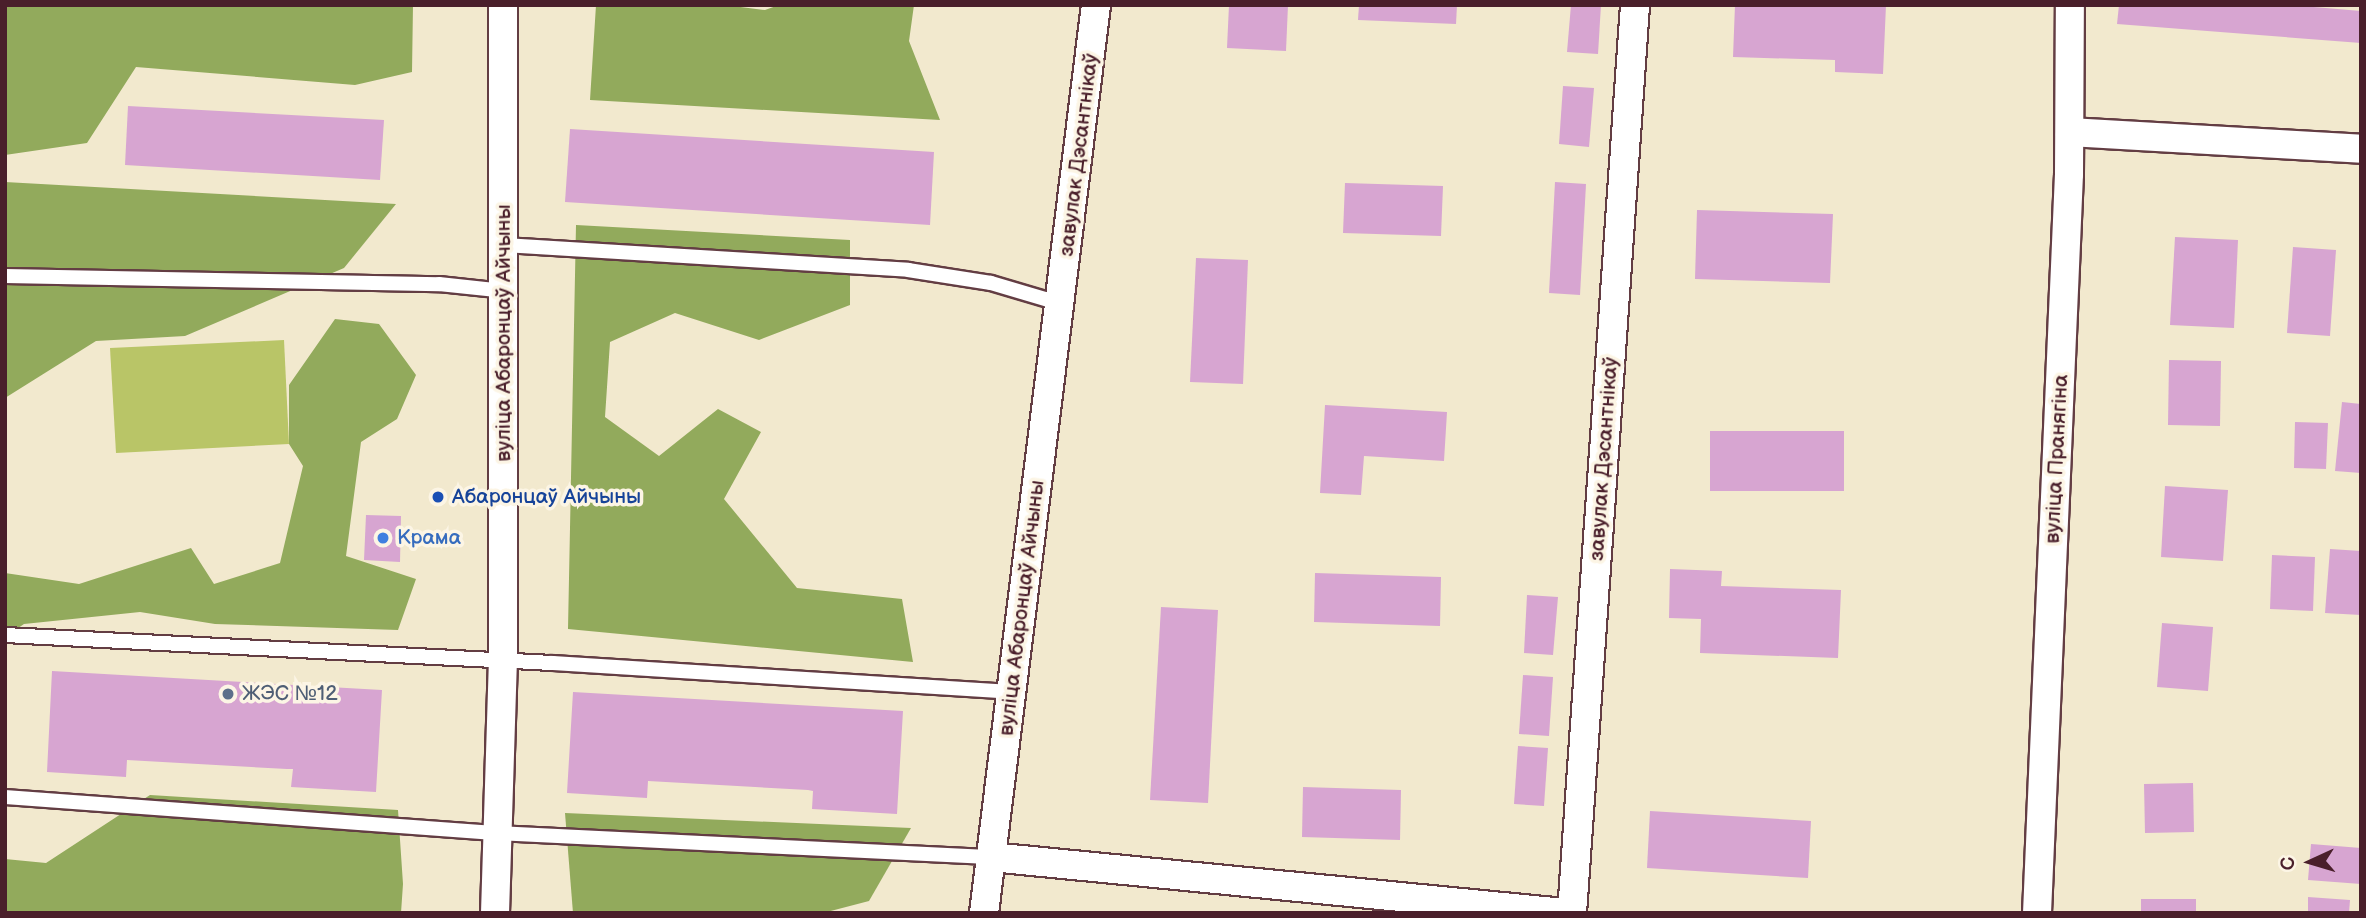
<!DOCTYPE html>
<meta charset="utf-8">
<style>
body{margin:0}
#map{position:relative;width:2366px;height:918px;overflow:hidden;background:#f2e9ce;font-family:"Balsamiq Sans",sans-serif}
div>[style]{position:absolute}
.green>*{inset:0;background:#b9c567}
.forest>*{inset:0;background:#92aa5c}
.building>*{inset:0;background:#d7a5d1}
.roads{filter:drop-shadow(2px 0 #633d43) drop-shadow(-2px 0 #633d43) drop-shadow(0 2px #633d43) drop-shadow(0 -2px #633d43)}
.service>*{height:14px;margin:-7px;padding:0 7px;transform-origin:7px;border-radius:7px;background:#fff}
.minor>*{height:28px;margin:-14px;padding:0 14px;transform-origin:14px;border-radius:14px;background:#fff}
.dots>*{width:19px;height:19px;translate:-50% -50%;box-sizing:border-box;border:4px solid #fcf5e5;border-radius:50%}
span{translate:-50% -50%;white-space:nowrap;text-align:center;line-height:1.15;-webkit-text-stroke:7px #fcf5e5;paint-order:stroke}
.street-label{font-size:21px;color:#4a1f2b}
.transit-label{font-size:21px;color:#164399}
.left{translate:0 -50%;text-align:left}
.shop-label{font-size:21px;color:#366cbe}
.service-label{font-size:21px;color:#4e5e75}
.frame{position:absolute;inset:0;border:7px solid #4a1f2b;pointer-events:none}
.north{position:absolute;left:2275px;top:827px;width:70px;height:70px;-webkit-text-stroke:5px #fcf5e5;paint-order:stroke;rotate:266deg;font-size:19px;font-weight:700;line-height:28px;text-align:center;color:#4a1f2b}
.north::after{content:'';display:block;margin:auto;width:24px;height:32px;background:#4a1f2b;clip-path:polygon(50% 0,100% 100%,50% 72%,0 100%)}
</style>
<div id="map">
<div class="green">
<div style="clip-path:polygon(284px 340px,289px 444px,116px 453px,110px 348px)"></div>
</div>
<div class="forest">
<div style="clip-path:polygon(5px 5px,413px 5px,412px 72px,355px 85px,136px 67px,87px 143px,5px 155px)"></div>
<div style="clip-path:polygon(596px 5px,725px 5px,765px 10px,779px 5px,914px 5px,909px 41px,940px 120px,590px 100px)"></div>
<div style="clip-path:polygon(5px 182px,396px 204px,344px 268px,185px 336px,96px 341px,5px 398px)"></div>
<div style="clip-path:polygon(576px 225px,850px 240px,850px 305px,759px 340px,675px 313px,610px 342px,605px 417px,659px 456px,718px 409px,761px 432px,724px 499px,797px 588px,902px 599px,913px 662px,568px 629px)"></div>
<div style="clip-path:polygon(335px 319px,379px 324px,416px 375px,397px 419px,361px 442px,346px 556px,416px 579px,398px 630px,215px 624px,140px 612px,24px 624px,5px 637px,5px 573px,79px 584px,191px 548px,214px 584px,280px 563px,303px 466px,289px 444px,289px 385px)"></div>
<div style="clip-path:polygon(150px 795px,398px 810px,403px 884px,401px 913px,5px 913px,5px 859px,46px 863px)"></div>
<div style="clip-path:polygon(565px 813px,911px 828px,869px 901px,823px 913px,573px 913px)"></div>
</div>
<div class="building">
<div style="clip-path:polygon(1229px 5px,1288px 5px,1286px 51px,1227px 48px)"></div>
<div style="clip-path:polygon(1359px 5px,1457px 5px,1456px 24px,1358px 20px)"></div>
<div style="clip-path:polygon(1571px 5px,1601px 5px,1598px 54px,1567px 52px)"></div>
<div style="clip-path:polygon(1735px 5px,1886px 5px,1883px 74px,1835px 72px,1835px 60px,1733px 57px)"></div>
<div style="clip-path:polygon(2119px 5px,2290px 5px,2361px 11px,2361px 43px,2117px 24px)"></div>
<div style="clip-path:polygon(1563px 86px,1594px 88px,1589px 147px,1559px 144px)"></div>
<div style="clip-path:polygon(128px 106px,384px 120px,380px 180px,125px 165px)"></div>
<div style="clip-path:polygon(570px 129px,934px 152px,930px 225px,565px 202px)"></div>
<div style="clip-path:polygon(1555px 182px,1586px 184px,1580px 295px,1549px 293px)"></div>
<div style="clip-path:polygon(1345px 183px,1443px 186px,1441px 236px,1343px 233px)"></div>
<div style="clip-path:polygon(1697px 210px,1833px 214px,1830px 283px,1695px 279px)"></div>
<div style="clip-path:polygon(2175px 237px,2238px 240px,2234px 328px,2170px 325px)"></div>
<div style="clip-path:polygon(2293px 247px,2336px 250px,2330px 336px,2287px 333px)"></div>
<div style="clip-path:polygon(1196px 258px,1248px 260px,1243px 384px,1190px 382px)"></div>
<div style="clip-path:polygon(2169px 360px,2221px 361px,2220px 426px,2168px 425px)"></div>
<div style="clip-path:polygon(2342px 402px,2361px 404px,2361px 473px,2335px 471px)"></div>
<div style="clip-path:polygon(1325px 405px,1447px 412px,1444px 461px,1364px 456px,1361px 495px,1320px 493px)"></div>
<div style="clip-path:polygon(2295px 422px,2328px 423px,2326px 469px,2294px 468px)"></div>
<div style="clip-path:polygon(1710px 431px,1844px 431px,1844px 491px,1710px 491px)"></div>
<div style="clip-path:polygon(2165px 486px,2228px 490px,2223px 561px,2161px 557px)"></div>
<div style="clip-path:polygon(366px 515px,401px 516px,400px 562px,364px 560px)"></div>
<div style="clip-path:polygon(2330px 549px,2361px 551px,2361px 615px,2325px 613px)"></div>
<div style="clip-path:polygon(2272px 555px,2315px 557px,2313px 611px,2270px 609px)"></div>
<div style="clip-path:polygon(1670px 569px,1722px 571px,1721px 586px,1841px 590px,1838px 658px,1700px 653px,1701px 619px,1669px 618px)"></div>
<div style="clip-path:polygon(1315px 573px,1441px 577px,1440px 626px,1314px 622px)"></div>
<div style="clip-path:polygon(1527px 595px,1558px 597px,1553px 655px,1524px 653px)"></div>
<div style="clip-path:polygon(1161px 607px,1218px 610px,1208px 803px,1150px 800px)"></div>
<div style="clip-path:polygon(2162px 623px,2213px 627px,2208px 691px,2157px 687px)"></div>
<div style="clip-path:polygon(52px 671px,382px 690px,376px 792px,291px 787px,293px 769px,287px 769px,127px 760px,126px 777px,47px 772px)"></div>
<div style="clip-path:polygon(1523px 675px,1553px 677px,1549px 736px,1519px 734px)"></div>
<div style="clip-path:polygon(573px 692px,903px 711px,897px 814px,812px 809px,813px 791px,808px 790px,648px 781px,647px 798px,567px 793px)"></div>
<div style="clip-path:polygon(1518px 746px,1548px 748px,1544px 806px,1514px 804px)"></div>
<div style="clip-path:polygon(2193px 783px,2194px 832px,2145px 833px,2144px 784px)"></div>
<div style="clip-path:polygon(1303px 787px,1401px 790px,1400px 840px,1302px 837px)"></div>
<div style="clip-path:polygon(1650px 811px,1811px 821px,1808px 878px,1647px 868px)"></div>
<div style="clip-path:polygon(2311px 844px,2361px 848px,2361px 884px,2308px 880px)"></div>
<div style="clip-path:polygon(2308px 897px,2350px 900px,2349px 913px,2308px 913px)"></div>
<div style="clip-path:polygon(2141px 899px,2196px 899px,2196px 913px,2141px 913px)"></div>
</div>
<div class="roads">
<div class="service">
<div style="left:504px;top:245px;width:405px;rotate:3.5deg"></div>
<div style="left:908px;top:270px;width:84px;rotate:8.9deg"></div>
<div style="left:991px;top:283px;width:74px;rotate:16.5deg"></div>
<div style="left:5px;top:276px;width:434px;rotate:1.1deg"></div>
<div style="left:439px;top:284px;width:65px;rotate:6.1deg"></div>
<div style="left:5px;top:635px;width:548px;rotate:2.93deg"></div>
<div style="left:552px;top:663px;width:461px;rotate:3.6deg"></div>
<div style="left:5px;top:797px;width:494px;rotate:4.2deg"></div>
<div style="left:498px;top:833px;width:494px;rotate:2.8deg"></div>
</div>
<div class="minor">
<div style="left:2070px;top:132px;width:291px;rotate:3.3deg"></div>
<div style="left:991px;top:857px;width:576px;rotate:5.58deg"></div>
<div style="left:495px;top:913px;width:252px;rotate:-88.2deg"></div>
<div style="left:503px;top:661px;width:656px;rotate:-90deg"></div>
<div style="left:984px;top:913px;width:915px;rotate:-82.97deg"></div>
<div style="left:1572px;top:913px;width:910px;rotate:-86.03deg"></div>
<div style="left:2037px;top:913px;width:740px;rotate:-87.52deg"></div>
<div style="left:2069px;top:174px;width:169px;rotate:-89.7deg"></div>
</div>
</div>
<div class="dots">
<div style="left:438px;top:497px;background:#1a4fb4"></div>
<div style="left:383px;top:538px;background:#3f7fe0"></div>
<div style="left:228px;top:694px;background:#5c6f8a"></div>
</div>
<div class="street-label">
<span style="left:1079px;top:155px;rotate:-83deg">завулак Дэсантнікаў</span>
<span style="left:504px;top:333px;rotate:-90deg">вуліца Абаронцаў Айчыны</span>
<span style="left:1604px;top:459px;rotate:-86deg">завулак Дэсантнікаў</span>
<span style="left:2057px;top:459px;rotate:-87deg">вуліца Пранягіна</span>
<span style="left:1022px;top:608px;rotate:-83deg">вуліца Абаронцаў Айчыны</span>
</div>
<div class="transit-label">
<span class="left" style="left:452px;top:497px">Абаронцаў Айчыны</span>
</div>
<div class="shop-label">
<span class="left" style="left:397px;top:538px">Крама</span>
</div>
<div class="service-label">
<span class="left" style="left:242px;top:694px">ЖЭС №12</span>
</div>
<div class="frame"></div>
<div class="north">С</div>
</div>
